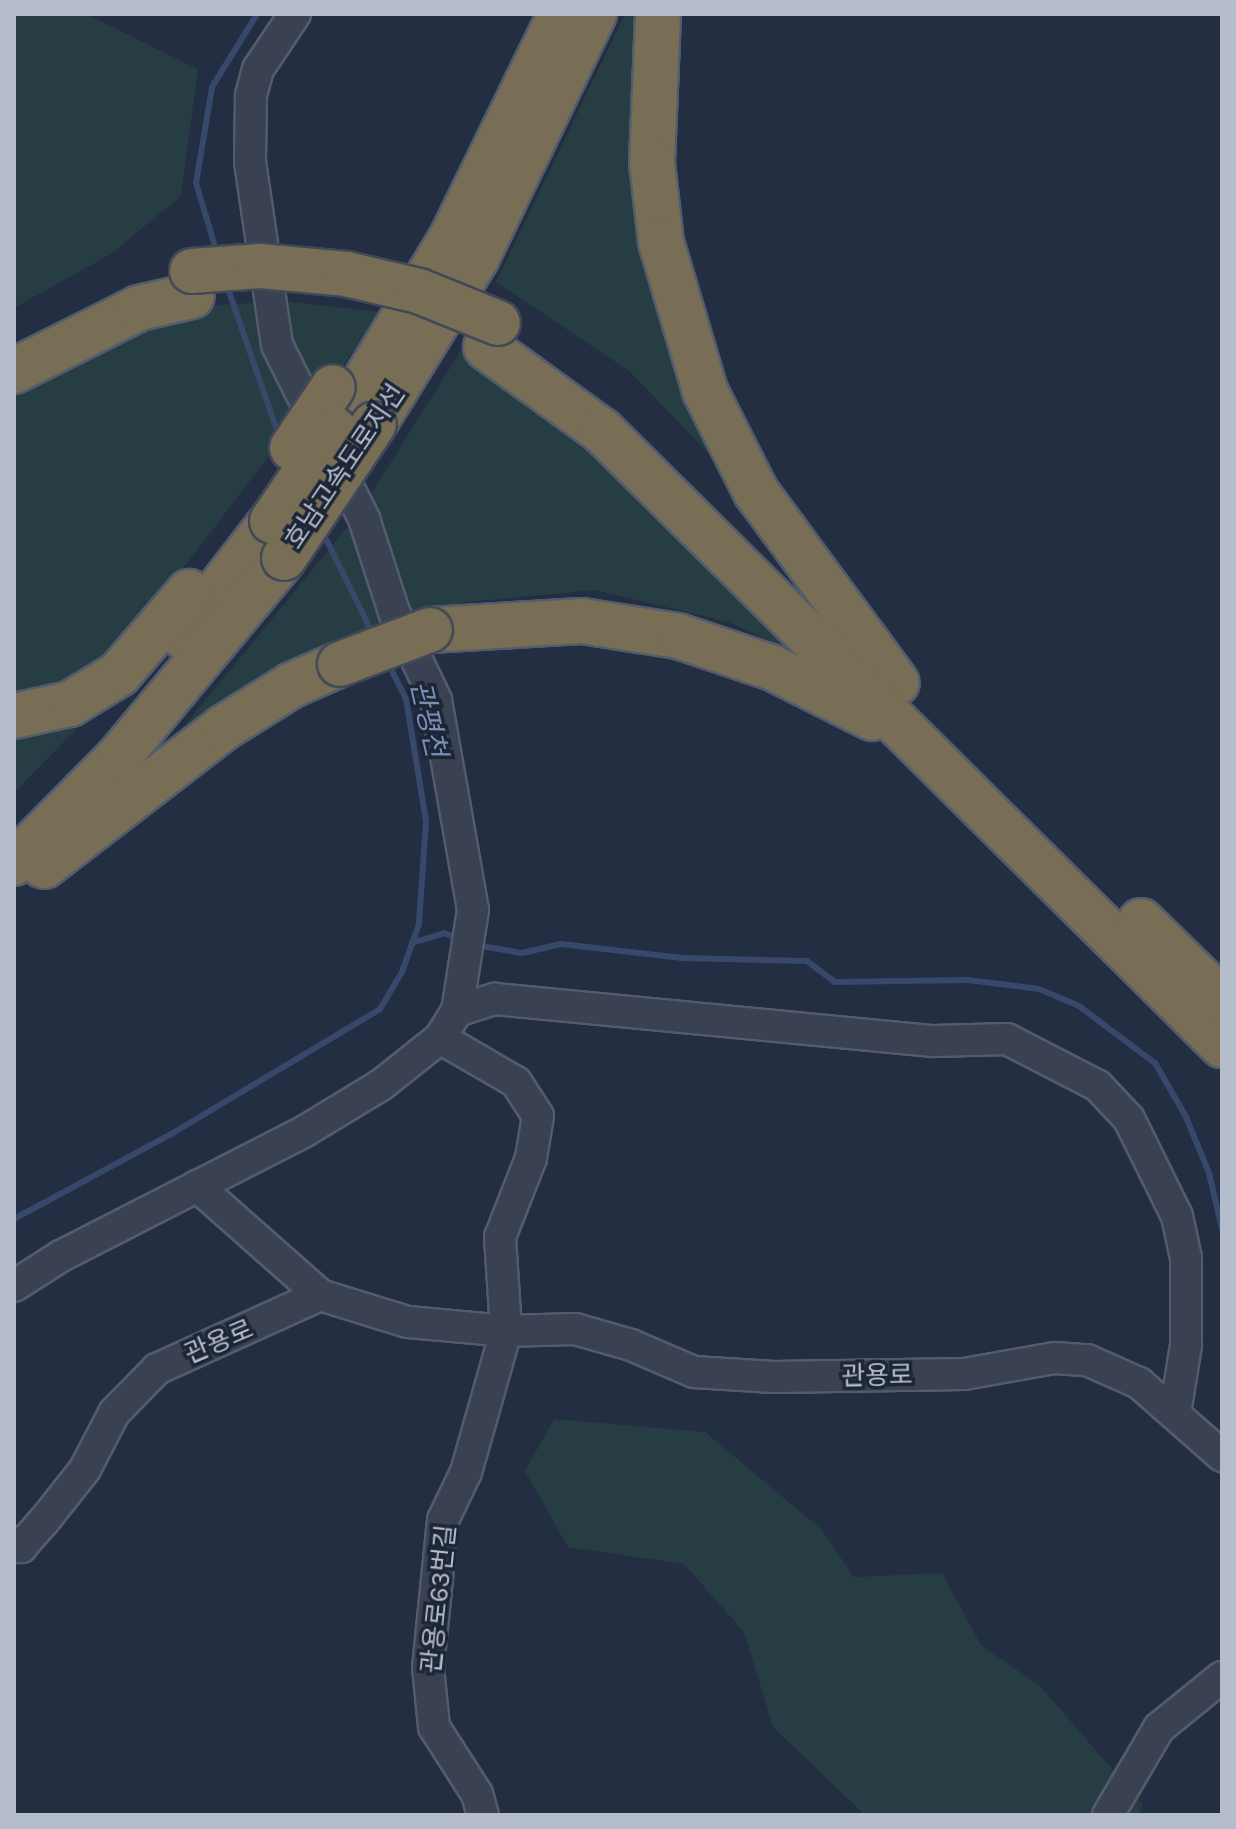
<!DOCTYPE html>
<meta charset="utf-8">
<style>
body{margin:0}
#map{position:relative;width:1236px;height:1829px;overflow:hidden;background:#242e42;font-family:Karla,"Noto Sans KR",sans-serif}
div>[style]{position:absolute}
.green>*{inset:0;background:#263d43}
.stream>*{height:6px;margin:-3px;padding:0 3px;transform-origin:3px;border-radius:3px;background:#37486a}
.roads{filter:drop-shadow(2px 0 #535c6c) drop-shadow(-2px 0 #535c6c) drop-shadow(0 2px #535c6c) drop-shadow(0 -2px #535c6c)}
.minor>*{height:30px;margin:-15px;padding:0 15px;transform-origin:15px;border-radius:15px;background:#394152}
.highway>*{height:44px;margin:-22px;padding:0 22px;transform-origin:22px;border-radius:22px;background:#786e55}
.bridges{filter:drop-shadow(2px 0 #404959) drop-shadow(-2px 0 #404959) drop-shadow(0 2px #404959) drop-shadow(0 -2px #404959)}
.highway-bridge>*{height:44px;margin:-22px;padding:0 22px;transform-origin:22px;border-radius:22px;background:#786e55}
span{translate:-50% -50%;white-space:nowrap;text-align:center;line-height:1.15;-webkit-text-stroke:7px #1d2637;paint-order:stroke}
.street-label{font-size:26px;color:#b5bccc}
.water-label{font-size:28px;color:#7c8eb5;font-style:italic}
.frame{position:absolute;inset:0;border:16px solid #b5bccc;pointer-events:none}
</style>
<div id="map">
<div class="green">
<div style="clip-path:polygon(14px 14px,86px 14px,198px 69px,181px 196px,111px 254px,14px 308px)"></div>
<div style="clip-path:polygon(625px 14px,648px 14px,640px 77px,730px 475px,629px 371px,496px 282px)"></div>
<div style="clip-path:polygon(283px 301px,380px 312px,315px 407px,283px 343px)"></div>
<div style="clip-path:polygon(264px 302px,304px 410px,149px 613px,75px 684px,14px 692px,14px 387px,184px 308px)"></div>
<div style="clip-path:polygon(460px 352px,527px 392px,831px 668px,728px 622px,595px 590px,466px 602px,315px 655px,162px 753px,359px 513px)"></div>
<div style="clip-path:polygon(84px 721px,14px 793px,14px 730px)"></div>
<div style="clip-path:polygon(554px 1419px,705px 1432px,821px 1529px,854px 1577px,942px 1573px,981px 1645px,1041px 1687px,1143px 1805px,1139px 1815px,865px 1815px,773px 1727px,744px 1632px,684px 1564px,568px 1547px,525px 1471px)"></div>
</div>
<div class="stream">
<div style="left:217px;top:253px;width:73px;rotate:-106.7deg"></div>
<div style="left:196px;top:183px;width:97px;rotate:-80.5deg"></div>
<div style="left:212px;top:87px;width:86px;rotate:-58.3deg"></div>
<div style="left:226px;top:283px;width:165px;rotate:70.9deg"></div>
<div style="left:323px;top:533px;width:113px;rotate:63.7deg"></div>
<div style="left:412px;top:943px;width:34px;rotate:-17deg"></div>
<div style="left:444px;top:933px;width:15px;rotate:20deg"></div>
<div style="left:476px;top:945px;width:47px;rotate:9.9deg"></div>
<div style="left:522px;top:953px;width:40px;rotate:-13deg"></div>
<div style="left:561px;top:944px;width:122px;rotate:6.6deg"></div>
<div style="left:682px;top:958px;width:125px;rotate:1.4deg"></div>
<div style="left:807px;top:961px;width:35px;rotate:37deg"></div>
<div style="left:835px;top:982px;width:133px;rotate:-0.9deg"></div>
<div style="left:968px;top:980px;width:72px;rotate:7.2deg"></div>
<div style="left:1039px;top:989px;width:43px;rotate:23deg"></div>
<div style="left:1079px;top:1006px;width:95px;rotate:36.9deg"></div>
<div style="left:1155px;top:1063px;width:62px;rotate:60.1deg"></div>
<div style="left:1186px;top:1117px;width:61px;rotate:67.7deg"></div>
<div style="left:1209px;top:1173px;width:57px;rotate:76.9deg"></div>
<div style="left:14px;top:1219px;width:181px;rotate:-28.4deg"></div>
<div style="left:173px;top:1133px;width:241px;rotate:-30.9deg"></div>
<div style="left:380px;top:1009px;width:43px;rotate:-59.3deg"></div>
<div style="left:402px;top:972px;width:51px;rotate:-70.5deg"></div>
<div style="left:419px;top:924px;width:103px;rotate:-86.1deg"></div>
<div style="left:426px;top:821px;width:124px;rotate:-99.3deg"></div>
<div style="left:406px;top:699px;width:42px;rotate:-116.6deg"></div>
</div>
<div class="roads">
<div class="minor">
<div style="left:295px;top:14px;width:66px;rotate:123.9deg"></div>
<div style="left:258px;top:69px;width:28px;rotate:105deg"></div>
<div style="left:251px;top:96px;width:66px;rotate:90.9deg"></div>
<div style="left:250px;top:162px;width:185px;rotate:81.6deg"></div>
<div style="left:277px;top:345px;width:195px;rotate:63.4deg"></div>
<div style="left:364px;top:519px;width:98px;rotate:72.1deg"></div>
<div style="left:394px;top:612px;width:98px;rotate:64.5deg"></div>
<div style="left:436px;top:700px;width:213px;rotate:80deg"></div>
<div style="left:473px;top:910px;width:102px;rotate:99deg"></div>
<div style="left:440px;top:1038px;width:88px;rotate:30.1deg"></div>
<div style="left:516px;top:1082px;width:40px;rotate:57.1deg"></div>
<div style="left:538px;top:1116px;width:43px;rotate:99.5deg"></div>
<div style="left:531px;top:1158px;width:85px;rotate:111.4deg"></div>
<div style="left:500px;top:1237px;width:94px;rotate:86.3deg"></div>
<div style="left:506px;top:1331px;width:147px;rotate:105.8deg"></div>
<div style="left:466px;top:1472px;width:53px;rotate:115.6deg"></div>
<div style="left:443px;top:1520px;width:148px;rotate:95.8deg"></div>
<div style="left:428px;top:1667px;width:60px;rotate:84.3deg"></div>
<div style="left:434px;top:1727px;width:80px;rotate:57.3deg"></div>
<div style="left:477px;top:1794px;width:22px;rotate:74deg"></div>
<div style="left:197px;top:1186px;width:164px;rotate:41.5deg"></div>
<div style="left:320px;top:1295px;width:92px;rotate:17.1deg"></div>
<div style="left:408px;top:1322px;width:98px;rotate:5.2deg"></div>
<div style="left:506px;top:1331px;width:69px;rotate:-1.7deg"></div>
<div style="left:575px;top:1329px;width:58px;rotate:15.9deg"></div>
<div style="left:631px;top:1345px;width:69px;rotate:23.2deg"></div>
<div style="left:694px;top:1372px;width:80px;rotate:3.6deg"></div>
<div style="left:774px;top:1377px;width:190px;rotate:-0.9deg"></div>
<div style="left:964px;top:1374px;width:92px;rotate:-10deg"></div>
<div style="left:1055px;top:1358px;width:32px;rotate:4deg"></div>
<div style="left:1087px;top:1360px;width:57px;rotate:23.9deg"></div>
<div style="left:1139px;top:1383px;width:111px;rotate:41.3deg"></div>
<div style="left:14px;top:1286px;width:56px;rotate:-32.6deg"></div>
<div style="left:61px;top:1256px;width:274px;rotate:-27.1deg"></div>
<div style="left:305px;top:1131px;width:89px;rotate:-31.2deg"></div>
<div style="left:381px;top:1085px;width:75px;rotate:-38.5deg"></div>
<div style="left:440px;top:1038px;width:32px;rotate:-58deg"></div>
<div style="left:457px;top:1011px;width:40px;rotate:-18deg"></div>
<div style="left:495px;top:999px;width:440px;rotate:5.5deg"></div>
<div style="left:933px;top:1041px;width:74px;rotate:-1.5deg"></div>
<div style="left:1007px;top:1039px;width:102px;rotate:27.3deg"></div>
<div style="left:1098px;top:1086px;width:45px;rotate:46.8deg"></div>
<div style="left:1129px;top:1119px;width:108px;rotate:63.7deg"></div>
<div style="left:1177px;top:1216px;width:43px;rotate:77.9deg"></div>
<div style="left:1186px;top:1258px;width:87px;rotate:90deg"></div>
<div style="left:1186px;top:1345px;width:70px;rotate:99.1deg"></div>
<div style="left:14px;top:1542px;width:9px;rotate:36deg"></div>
<div style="left:21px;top:1547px;width:35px;rotate:-49deg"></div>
<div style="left:44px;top:1521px;width:66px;rotate:-51.7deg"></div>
<div style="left:85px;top:1469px;width:63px;rotate:-62.6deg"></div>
<div style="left:114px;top:1413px;width:62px;rotate:-45.7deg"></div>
<div style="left:157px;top:1369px;width:179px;rotate:-24.4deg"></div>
<div style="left:1108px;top:1815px;width:101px;rotate:-59.6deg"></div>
<div style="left:1159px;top:1728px;width:81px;rotate:-39deg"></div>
</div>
<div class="highway">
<div style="left:658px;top:14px;width:149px;rotate:92.3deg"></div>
<div style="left:652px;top:163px;width:80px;rotate:83.5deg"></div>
<div style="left:661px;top:242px;width:155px;rotate:73.5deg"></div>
<div style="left:705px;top:391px;width:113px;rotate:63.2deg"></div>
<div style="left:756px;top:492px;width:237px;rotate:53.6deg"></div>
<div style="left:486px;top:347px;width:143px;rotate:35.9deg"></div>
<div style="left:602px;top:431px;width:873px;rotate:44.72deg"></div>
<div style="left:14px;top:371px;width:140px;rotate:-26.7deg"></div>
<div style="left:139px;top:308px;width:54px;rotate:-12.8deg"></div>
<div style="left:351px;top:404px;width:195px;rotate:-58.8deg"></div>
<div style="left:452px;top:237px;width:248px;rotate:-64deg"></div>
<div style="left:374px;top:424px;width:196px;rotate:-58.3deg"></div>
<div style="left:477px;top:257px;width:270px;rotate:-64.3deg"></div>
<div style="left:430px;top:630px;width:152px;rotate:-3.4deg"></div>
<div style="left:582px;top:621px;width:97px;rotate:8.9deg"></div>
<div style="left:678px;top:636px;width:100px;rotate:18.6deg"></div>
<div style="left:773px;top:668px;width:111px;rotate:26.8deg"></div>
<div style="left:183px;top:636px;width:145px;rotate:-52.3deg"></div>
<div style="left:14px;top:716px;width:57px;rotate:-12.1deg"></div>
<div style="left:70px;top:704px;width:57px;rotate:-31.5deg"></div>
<div style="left:119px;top:674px;width:108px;rotate:-49.5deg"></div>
<div style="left:14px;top:863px;width:148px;rotate:-45.3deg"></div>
<div style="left:118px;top:758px;width:260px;rotate:-50.3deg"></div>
<div style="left:44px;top:866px;width:226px;rotate:-37.6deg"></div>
<div style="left:223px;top:728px;width:81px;rotate:-31.9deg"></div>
<div style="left:292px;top:685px;width:52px;rotate:-23.6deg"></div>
<div style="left:1141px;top:921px;width:113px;rotate:44.3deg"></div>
</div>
</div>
<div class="bridges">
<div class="highway-bridge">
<div style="left:192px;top:271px;width:68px;rotate:-4.2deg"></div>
<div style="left:260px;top:266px;width:86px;rotate:5.3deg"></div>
<div style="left:346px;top:274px;width:75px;rotate:13.1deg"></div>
<div style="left:419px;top:291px;width:85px;rotate:22.1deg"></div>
<div style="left:292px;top:448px;width:73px;rotate:-56.1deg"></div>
<div style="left:272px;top:521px;width:111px;rotate:-56deg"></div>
<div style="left:284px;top:558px;width:161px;rotate:-56.1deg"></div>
<div style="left:340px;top:664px;width:96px;rotate:-20.7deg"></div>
</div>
</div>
<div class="street-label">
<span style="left:345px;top:467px;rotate:-56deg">호남고속도로지선</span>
<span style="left:219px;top:1342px;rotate:-23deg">관용로</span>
<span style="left:877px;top:1376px;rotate:-1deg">관용로</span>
<span style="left:439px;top:1599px;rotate:-84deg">관용로63번길</span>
</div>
<div class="water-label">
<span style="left:428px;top:719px;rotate:77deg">관평천</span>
</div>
<div class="frame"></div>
</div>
